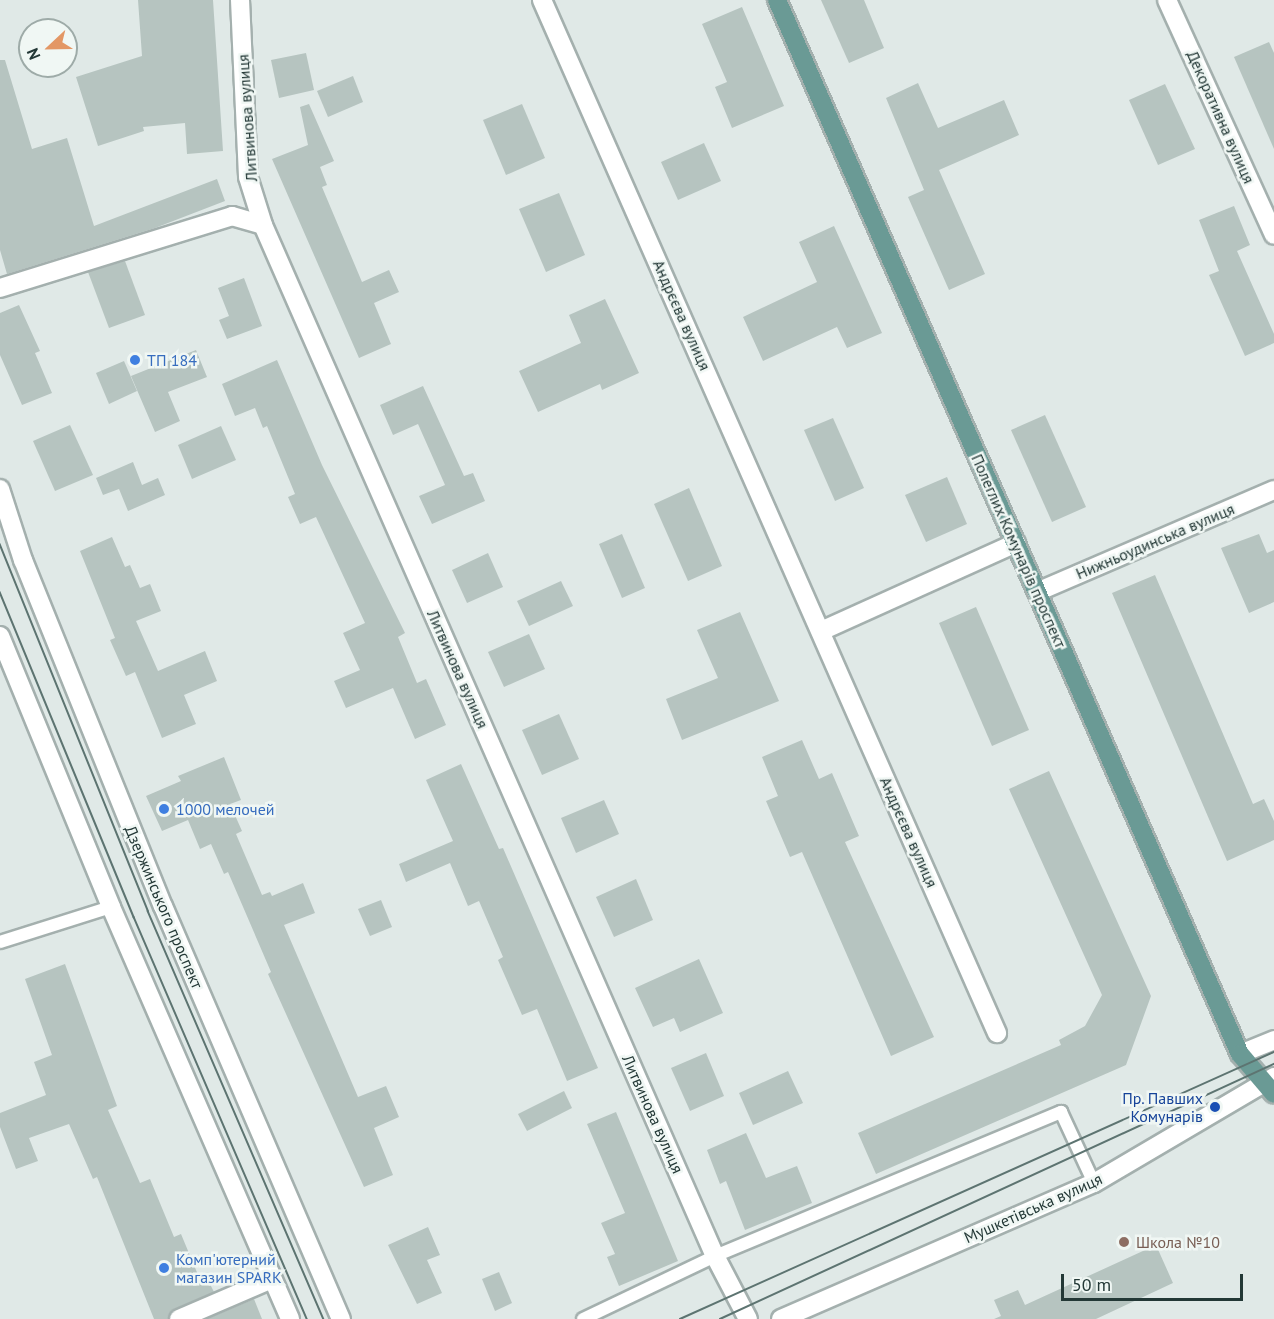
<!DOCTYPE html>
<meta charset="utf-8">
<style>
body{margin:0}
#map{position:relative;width:1274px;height:1319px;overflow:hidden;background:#e0e9e7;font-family:"PT Sans",sans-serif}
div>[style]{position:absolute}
.building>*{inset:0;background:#b6c4c0}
.roads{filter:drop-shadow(2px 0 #a4b0ae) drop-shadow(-2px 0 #a4b0ae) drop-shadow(0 2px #a4b0ae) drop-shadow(0 -2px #a4b0ae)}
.service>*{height:12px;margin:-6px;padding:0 6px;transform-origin:6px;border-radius:6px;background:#fff}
.minor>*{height:18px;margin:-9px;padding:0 9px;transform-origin:9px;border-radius:9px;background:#fff}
.tertiary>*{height:18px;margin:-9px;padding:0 9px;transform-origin:9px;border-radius:9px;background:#fff}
.primary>*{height:18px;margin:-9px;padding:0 9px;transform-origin:9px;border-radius:9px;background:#6a9a95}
.tram>*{height:1.5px;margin:-0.75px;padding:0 0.75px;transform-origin:0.75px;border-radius:0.75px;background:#5d7471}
.dots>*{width:16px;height:16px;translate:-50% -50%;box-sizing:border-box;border:3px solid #f0f7f4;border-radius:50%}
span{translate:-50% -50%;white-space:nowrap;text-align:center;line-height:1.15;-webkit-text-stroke:5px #f0f7f4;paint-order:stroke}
.street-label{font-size:16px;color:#233836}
.shop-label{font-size:16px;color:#366cbe}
.left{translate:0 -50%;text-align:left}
.transit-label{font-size:16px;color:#164399}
.right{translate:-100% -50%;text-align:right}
.education-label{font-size:16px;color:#785e54}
.north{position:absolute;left:18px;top:18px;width:60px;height:60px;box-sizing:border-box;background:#f0f7f4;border:2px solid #9eaba8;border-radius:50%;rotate:248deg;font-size:16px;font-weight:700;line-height:24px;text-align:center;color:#233836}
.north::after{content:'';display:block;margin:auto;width:21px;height:27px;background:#e39765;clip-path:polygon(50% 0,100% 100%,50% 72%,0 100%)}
.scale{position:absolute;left:1061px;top:1274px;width:182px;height:27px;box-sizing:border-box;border:3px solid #233836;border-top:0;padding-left:8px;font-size:18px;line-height:21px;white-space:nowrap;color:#233836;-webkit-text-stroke:4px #f0f7f4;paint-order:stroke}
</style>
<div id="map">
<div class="building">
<div style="clip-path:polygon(138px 0,213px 0,223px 151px,187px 154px,185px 123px,143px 127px,144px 131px,98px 146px,76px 77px,142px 56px)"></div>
<div style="clip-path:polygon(821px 0,864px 0,884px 48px,849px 63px)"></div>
<div style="clip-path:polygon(742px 7px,784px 106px,732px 128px,715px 87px,727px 82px,702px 24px)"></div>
<div style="clip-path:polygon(1269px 42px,1274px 53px,1274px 149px,1234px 57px)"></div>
<div style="clip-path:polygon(306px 53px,314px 90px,279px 98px,271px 60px)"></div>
<div style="clip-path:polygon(0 60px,5px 60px,32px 149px,67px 138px,94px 226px,217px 179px,225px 201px,155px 228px,7px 274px,0 250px)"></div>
<div style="clip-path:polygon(353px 76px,363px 102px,328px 117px,317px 91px)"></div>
<div style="clip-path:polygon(918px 83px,938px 128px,1004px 100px,1019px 135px,939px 170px,985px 274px,949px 290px,908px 197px,924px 190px,886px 98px)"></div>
<div style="clip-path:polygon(1165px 84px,1195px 149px,1158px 165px,1129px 100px)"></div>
<div style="clip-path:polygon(309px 104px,334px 161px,320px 167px,327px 185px,322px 187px,362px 282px,389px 270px,399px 292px,374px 303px,391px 344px,359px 358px,272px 159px,308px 145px,300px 107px)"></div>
<div style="clip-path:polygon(522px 104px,545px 158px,506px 175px,483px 120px)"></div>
<div style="clip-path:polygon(704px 143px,721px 181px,678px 200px,661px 162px)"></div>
<div style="clip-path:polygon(559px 193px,585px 255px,546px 272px,519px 209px)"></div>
<div style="clip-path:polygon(1234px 206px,1250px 245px,1237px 251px,1274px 334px,1274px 343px,1245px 356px,1209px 275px,1219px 271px,1199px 220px)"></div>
<div style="clip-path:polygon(834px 226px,882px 333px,847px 348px,837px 327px,763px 361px,743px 317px,817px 282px,799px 242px)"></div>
<div style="clip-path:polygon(125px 261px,145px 315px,109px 328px,88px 272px)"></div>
<div style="clip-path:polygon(244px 278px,262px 326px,227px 339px,219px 320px,229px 316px,218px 288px)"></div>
<div style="clip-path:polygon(605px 299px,639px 373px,602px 390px,600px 384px,538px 412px,519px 371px,581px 343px,569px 315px)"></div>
<div style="clip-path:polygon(19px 305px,40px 351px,35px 353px,52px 393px,22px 405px,0 355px,0 313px)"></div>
<div style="clip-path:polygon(196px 350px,207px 377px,168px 392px,180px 421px,155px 432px,131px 376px)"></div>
<div style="clip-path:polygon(277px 360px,322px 465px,405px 633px,398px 637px,417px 683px,426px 679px,446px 725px,415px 739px,393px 688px,346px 708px,334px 681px,360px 670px,343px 633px,365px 623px,316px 517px,300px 524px,288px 497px,295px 494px,267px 426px,263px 428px,255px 408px,235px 416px,222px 384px)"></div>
<div style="clip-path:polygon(124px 361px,137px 391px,109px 404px,96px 373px)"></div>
<div style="clip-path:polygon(423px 386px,464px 476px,473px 473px,485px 501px,432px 524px,419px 496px,445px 485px,418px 424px,393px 435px,380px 405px)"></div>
<div style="clip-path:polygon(1045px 415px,1086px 507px,1052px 522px,1011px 430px)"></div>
<div style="clip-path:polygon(833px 418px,864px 488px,835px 501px,804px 430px)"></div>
<div style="clip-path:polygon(70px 425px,93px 475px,55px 491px,33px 441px)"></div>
<div style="clip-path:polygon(221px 426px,236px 460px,192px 479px,178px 445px)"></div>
<div style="clip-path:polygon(133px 462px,142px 485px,158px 478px,165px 495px,128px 511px,119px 489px,103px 495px,96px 478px)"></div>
<div style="clip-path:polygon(947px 477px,967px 524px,926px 542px,905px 495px)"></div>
<div style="clip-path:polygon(689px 488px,722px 566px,688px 581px,654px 504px)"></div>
<div style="clip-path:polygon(622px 534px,645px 588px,622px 598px,599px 544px)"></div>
<div style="clip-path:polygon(1259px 534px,1267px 553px,1274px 550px,1274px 602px,1249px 613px,1221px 548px)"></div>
<div style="clip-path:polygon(112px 537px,125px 567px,130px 565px,140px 588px,150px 584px,161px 611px,136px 621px,158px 671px,205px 651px,217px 681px,184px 695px,196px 724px,162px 738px,135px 672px,126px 676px,110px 640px,115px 638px,80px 551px)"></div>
<div style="clip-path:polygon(488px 553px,503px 587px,467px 603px,452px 570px)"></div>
<div style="clip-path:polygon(1155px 575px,1253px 804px,1264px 799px,1274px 821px,1274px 840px,1227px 861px,1112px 593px)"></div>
<div style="clip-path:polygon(561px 581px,573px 606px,529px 626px,517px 601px)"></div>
<div style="clip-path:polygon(976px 607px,1029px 730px,992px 746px,939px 623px)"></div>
<div style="clip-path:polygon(740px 612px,779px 701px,682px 740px,666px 699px,718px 678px,697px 630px)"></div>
<div style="clip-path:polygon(529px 634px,545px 669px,504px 687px,488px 652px)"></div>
<div style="clip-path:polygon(559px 714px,579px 759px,542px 775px,522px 730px)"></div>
<div style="clip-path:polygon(802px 740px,819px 779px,832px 773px,859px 836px,845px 842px,934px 1037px,891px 1056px,802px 852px,790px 857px,766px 801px,778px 796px,762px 757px)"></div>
<div style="clip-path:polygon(224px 757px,241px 800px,230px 804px,242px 831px,236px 834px,262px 895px,270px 892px,272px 896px,303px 883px,315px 913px,284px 925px,358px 1097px,386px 1086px,399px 1117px,374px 1128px,393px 1175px,364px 1187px,268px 974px,271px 972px,228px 872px,224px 874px,211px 844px,200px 849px,188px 820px,162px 831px,146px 796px,181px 781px,178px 776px)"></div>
<div style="clip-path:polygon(461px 764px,499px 849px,503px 848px,598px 1068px,567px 1081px,537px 1009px,522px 1015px,498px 960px,503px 957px,479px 901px,468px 906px,450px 863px,406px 882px,399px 864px,453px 841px,426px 780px)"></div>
<div style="clip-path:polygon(1049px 771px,1151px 996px,1126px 1065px,876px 1174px,858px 1133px,1061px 1045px,1059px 1040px,1085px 1026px,1102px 995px,1009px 789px)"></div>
<div style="clip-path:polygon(604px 800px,619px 834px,576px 853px,561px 818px)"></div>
<div style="clip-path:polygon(636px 879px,653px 920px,614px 937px,596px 897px)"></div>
<div style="clip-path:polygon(381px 900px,392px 927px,370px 936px,358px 909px)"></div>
<div style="clip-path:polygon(699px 959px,723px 1013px,680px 1032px,674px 1018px,653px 1027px,635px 988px)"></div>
<div style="clip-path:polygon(65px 964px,117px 1106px,108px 1110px,140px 1183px,150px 1179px,174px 1237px,181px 1234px,201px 1282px,208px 1280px,214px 1292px,174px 1309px,168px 1319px,154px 1319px,97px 1177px,93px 1179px,69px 1124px,29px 1138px,38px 1161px,16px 1169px,0 1127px,0 1113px,46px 1095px,34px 1062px,52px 1055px,25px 979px)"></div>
<div style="clip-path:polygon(706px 1053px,724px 1096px,690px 1111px,671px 1068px)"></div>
<div style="clip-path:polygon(788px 1071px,803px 1103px,753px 1125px,739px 1093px)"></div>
<div style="clip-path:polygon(564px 1091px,572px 1108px,527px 1131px,518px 1114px)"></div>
<div style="clip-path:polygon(616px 1112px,678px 1261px,619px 1286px,607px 1257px,615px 1254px,601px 1223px,625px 1213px,587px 1124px)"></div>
<div style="clip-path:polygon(746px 1133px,766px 1178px,797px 1166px,812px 1203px,745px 1230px,726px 1181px,720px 1184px,707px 1150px)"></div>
<div style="clip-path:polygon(428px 1227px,440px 1255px,427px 1260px,442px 1293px,417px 1304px,388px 1245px)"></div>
<div style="clip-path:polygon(1156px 1245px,1173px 1283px,1096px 1319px,994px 1319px,1001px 1316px,994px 1300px,1018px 1290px,1025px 1305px)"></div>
<div style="clip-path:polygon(499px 1272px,512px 1303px,495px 1311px,482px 1279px)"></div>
<div style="clip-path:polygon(254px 1299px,262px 1319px,207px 1319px)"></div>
</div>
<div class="roads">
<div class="service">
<div style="left:0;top:942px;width:116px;rotate:-17.5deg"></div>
<div style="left:583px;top:1319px;width:146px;rotate:-25.5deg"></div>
<div style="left:715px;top:1256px;width:375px;rotate:-22.6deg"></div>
<div style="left:1061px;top:1112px;width:78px;rotate:65.1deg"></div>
</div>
<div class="minor">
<div style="left:240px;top:0;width:177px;rotate:87.4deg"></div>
<div style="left:248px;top:177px;width:50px;rotate:72.6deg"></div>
<div style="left:263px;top:225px;width:1126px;rotate:66.33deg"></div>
<div style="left:715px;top:1256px;width:71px;rotate:62.4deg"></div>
<div style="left:542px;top:0;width:1129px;rotate:66.23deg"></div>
<div style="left:1167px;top:0;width:258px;rotate:65.5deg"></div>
<div style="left:0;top:288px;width:243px;rotate:-17.2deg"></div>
<div style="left:232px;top:216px;width:32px;rotate:16deg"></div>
<div style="left:1037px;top:592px;width:258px;rotate:-23.3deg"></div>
<div style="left:821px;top:631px;width:214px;rotate:-24.3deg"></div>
<div style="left:1240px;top:1054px;width:37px;rotate:-22deg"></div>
<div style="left:179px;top:1319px;width:101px;rotate:-23.3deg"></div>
<div style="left:781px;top:1319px;width:341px;rotate:-23.5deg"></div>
<div style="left:1094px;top:1183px;width:209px;rotate:-30.5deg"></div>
</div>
<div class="tertiary">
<div style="left:0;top:489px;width:75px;rotate:72.1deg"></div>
<div style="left:23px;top:560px;width:373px;rotate:68deg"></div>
<div style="left:163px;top:906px;width:450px;rotate:66.7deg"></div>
<div style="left:0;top:636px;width:293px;rotate:67.7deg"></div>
<div style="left:111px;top:907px;width:449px;rotate:66.5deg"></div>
</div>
<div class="primary">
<div style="left:777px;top:0;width:1151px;rotate:66.29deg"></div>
<div style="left:1240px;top:1054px;width:52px;rotate:49.6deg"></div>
</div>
</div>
<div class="tram">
<div style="left:0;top:544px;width:396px;rotate:68deg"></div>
<div style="left:148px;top:911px;width:444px;rotate:66.7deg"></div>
<div style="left:0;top:592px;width:352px;rotate:67.6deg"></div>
<div style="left:134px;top:917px;width:438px;rotate:66.7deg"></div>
<div style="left:680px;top:1319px;width:651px;rotate:-24.2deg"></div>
<div style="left:720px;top:1319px;width:610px;rotate:-24.72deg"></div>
</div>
<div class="dots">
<div style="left:135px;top:360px;background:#3f7fe0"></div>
<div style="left:164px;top:809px;background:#3f7fe0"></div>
<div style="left:1215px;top:1107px;background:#1a4fb4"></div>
<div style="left:1124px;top:1242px;background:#8d6e63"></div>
<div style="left:164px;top:1268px;background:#3f7fe0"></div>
</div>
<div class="street-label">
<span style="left:1221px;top:117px;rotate:66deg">Декоративна вулиця</span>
<span style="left:247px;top:118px;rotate:-94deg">Литвинова вулиця</span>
<span style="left:682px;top:315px;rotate:66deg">Андрєєва вулиця</span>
<span style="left:1155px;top:541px;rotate:-23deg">Нижньоудинська вулиця</span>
<span style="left:1019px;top:551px;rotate:66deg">Полеглих Комунарів проспект</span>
<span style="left:458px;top:669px;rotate:66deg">Литвинова вулиця</span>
<span style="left:909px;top:832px;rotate:66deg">Андрєєва вулиця</span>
<span style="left:164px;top:907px;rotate:67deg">Дзержинського проспект</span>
<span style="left:653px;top:1114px;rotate:66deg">Литвинова вулиця</span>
<span style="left:1033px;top:1208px;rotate:-24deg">Мушкетівська вулиця</span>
</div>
<div class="shop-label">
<span class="left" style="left:147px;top:360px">ТП 184</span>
<span class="left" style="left:176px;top:809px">1000 мелочей</span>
<span class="left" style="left:176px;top:1268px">Комп'ютерний<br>магазин SPARK</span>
</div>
<div class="transit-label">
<span class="right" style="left:1203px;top:1107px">Пр. Павших<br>Комунарiв</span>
</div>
<div class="education-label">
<span class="left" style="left:1136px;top:1242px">Школа №10</span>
</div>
<div class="north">N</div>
<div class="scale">50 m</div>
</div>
